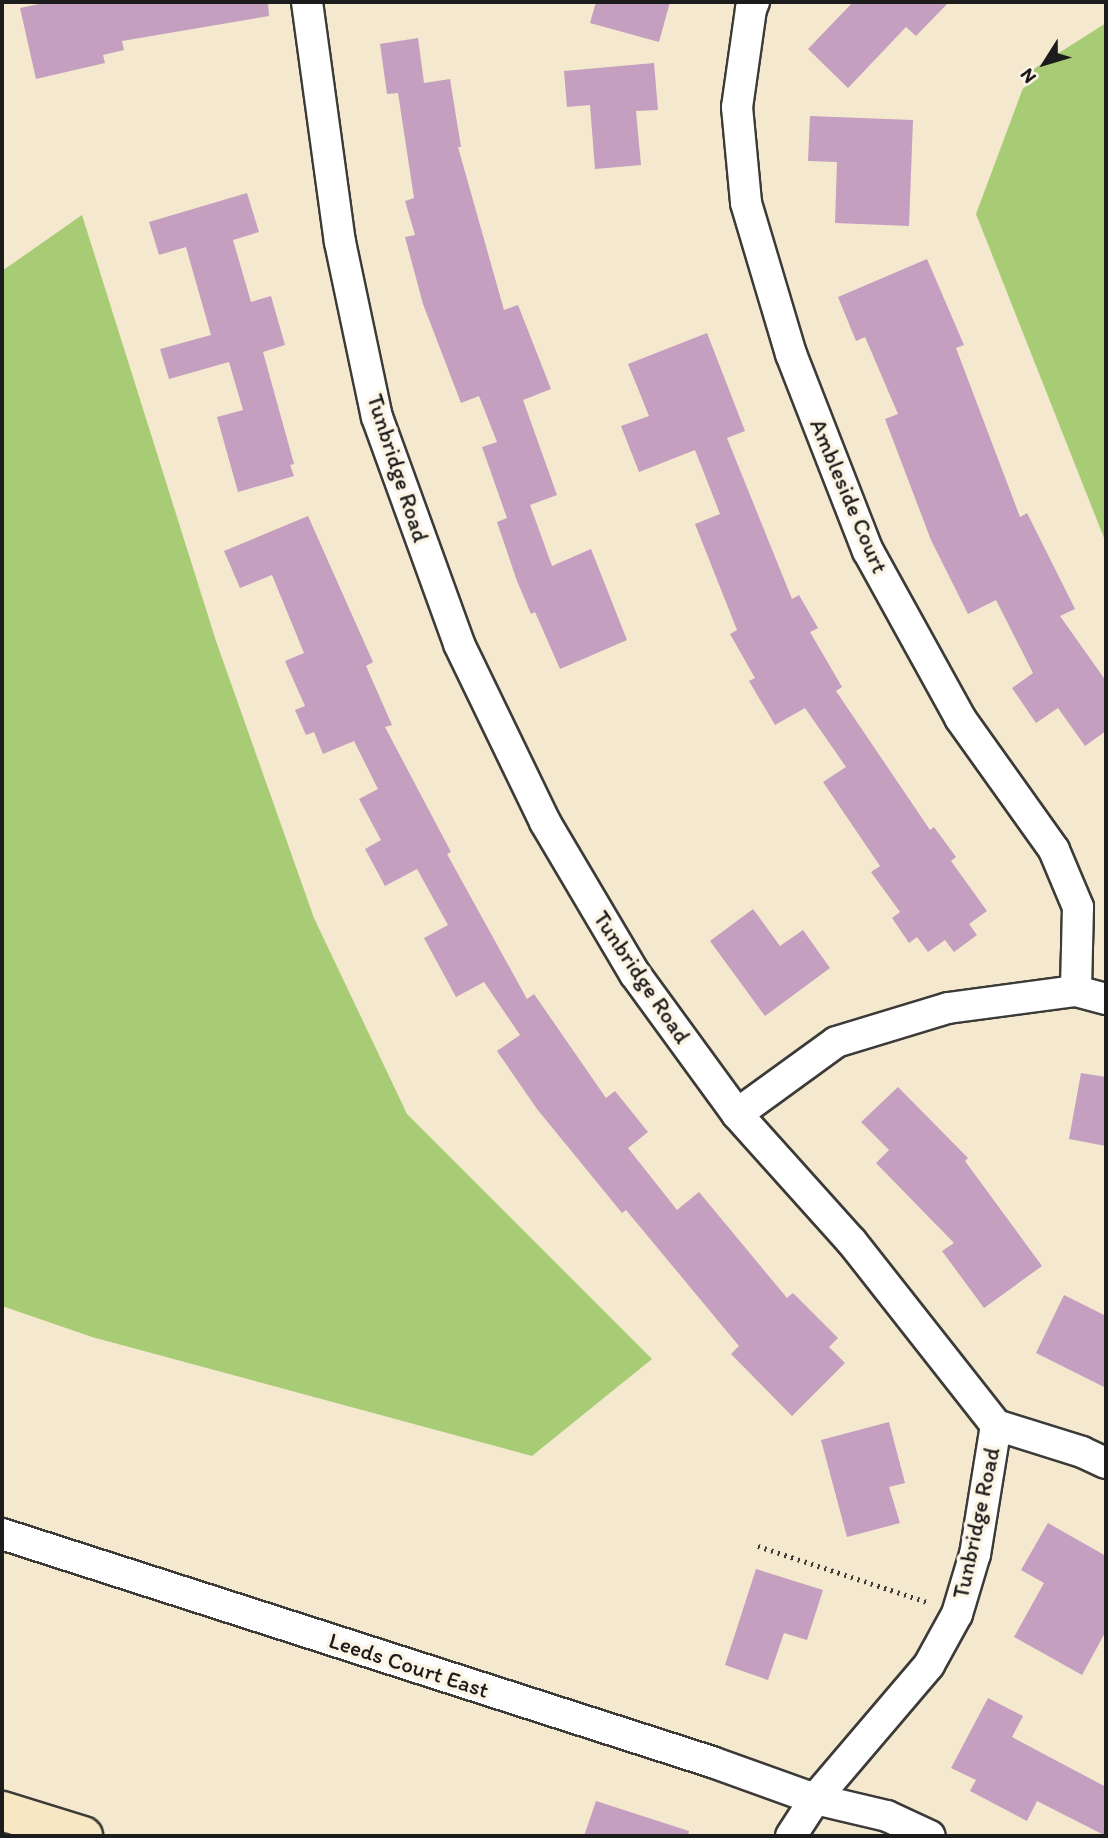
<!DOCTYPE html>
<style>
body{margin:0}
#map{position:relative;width:1108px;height:1838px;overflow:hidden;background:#f4e8ce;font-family:Itim,sans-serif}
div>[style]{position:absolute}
.green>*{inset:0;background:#a8cc76}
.building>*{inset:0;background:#c59fbf}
.path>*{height:4.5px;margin-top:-2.25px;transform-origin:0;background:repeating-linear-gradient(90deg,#3c3b37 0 2px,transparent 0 7px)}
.roads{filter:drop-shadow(2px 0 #3c3b37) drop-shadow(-2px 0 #3c3b37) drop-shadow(0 2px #3c3b37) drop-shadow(0 -2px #3c3b37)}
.minor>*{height:30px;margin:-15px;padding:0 15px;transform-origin:15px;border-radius:15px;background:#fff}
.secondary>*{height:38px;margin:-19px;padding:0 19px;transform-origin:19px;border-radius:19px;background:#f7e8c3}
span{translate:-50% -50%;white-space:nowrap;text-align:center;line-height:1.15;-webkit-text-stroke:7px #fcf5e5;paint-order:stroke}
.street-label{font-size:23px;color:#1c1c1c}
.frame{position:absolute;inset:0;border:4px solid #1c1c1c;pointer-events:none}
.north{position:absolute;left:1010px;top:28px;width:70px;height:70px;-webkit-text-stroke:5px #fcf5e5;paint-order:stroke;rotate:233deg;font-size:19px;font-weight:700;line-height:28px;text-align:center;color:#1c1c1c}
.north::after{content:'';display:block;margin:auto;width:24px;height:32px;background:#1c1c1c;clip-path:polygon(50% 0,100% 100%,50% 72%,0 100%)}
</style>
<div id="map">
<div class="green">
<div style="clip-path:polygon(1106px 23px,1106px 543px,976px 214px,1029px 72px)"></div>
<div style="clip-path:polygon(82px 215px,216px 641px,314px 918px,407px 1114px,652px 1359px,532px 1456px,92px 1337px,2px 1306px,2px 271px)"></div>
</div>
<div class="building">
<div style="clip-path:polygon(48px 2px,268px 2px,269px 16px,122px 41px,124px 50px,103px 55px,105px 63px,36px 79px,20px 8px)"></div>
<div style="clip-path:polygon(596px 2px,670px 2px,659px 42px,590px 23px)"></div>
<div style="clip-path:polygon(853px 2px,949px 2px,916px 36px,906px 27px,848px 88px,808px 49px)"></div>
<div style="clip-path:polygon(418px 38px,424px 83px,450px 79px,461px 147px,458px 147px,504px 310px,518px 305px,551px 389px,523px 400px,557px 495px,530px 505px,552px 566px,591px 549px,627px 640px,560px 669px,535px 612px,531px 614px,517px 581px,497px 522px,507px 518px,482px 447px,497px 442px,479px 396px,461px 403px,423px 304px,405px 237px,415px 235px,405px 201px,414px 198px,398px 93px,387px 94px,380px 44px)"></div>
<div style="clip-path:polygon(654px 63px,658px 110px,636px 111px,641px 165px,595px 169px,590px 105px,567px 107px,564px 71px)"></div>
<div style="clip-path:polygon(810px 116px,913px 120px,909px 226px,835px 223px,837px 162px,808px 161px)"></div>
<div style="clip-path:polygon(247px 193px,259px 232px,233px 240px,251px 302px,271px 296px,285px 345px,263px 352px,294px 464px,290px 465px,294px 476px,238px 492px,217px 417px,243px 410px,229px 362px,169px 379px,160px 349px,211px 335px,186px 247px,159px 255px,149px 222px)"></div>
<div style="clip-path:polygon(927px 259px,964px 345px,956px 348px,1020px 517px,1027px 513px,1075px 609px,1060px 616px,1106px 681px,1106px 731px,1085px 746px,1058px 708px,1036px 723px,1012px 688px,1033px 673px,996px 600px,968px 614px,931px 540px,885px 419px,898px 414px,865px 337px,856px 341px,838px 297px)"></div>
<div style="clip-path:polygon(707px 333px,745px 431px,727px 438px,792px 599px,799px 595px,818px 628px,810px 632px,842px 687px,836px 691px,930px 830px,934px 827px,956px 857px,951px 861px,987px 911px,969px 924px,977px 935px,954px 952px,945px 940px,928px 952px,917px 937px,909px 943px,892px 918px,900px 912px,871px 872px,880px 866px,823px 782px,846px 767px,805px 708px,775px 725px,749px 681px,755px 678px,730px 634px,737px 630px,695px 524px,720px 514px,695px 450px,639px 472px,621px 426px,649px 416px,628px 364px)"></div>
<div style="clip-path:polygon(308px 516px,373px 662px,366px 666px,392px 725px,385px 727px,451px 852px,447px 854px,527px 999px,534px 994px,606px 1098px,615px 1091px,648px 1132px,628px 1148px,677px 1210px,699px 1192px,787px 1298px,793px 1293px,838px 1338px,829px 1347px,845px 1363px,792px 1416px,731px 1354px,739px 1346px,626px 1210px,622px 1213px,537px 1109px,497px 1051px,520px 1035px,484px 982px,456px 997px,424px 938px,448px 925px,417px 869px,385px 886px,365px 849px,381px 840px,359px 799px,378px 789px,354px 741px,323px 754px,314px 732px,306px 735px,295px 710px,305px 706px,285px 661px,304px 653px,272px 575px,240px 588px,224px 551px)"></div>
<div style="clip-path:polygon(753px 909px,780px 946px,803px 930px,830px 968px,765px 1016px,710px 941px)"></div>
<div style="clip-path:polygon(1081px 1073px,1106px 1077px,1106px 1146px,1069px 1139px)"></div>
<div style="clip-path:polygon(898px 1087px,968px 1158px,965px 1161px,1042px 1266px,984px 1308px,942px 1251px,954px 1243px,876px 1163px,889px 1150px,861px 1122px)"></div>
<div style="clip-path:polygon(1064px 1295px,1106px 1316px,1106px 1388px,1036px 1353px)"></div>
<div style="clip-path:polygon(889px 1422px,905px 1483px,889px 1487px,900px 1523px,847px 1537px,821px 1440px)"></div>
<div style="clip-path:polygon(1048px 1523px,1106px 1556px,1106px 1631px,1082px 1675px,1014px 1637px,1044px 1583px,1021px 1570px)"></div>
<div style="clip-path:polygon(756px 1569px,823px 1590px,807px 1640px,784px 1633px,768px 1680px,725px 1665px)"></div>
<div style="clip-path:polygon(988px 1698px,1023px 1716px,1012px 1737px,1106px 1787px,1106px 1836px,1037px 1801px,1027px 1821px,970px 1791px,976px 1780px,951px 1768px)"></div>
<div style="clip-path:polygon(596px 1801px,689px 1831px,688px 1836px,584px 1836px)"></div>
</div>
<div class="path">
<div style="left:758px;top:1546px;width:181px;rotate:18.3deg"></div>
</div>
<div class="roads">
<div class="minor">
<div style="left:307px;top:2px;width:242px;rotate:82.2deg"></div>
<div style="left:340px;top:242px;width:179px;rotate:78.1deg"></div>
<div style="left:377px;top:417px;width:241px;rotate:70.1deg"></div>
<div style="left:459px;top:644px;width:198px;rotate:64.2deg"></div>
<div style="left:545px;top:822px;width:177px;rotate:59.4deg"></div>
<div style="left:635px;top:974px;width:173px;rotate:53.9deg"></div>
<div style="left:737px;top:1114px;width:172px;rotate:48.1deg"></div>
<div style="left:852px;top:1242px;width:233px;rotate:51.8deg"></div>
<div style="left:996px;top:1425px;width:131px;rotate:99.2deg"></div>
<div style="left:975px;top:1554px;width:63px;rotate:106.7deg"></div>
<div style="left:957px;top:1614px;width:58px;rotate:118.8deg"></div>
<div style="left:929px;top:1665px;width:176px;rotate:130.4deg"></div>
<div style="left:815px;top:1799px;width:44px;rotate:123deg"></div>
<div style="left:754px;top:2px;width:8px;rotate:113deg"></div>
<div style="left:751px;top:9px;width:99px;rotate:98.1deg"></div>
<div style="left:737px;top:107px;width:96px;rotate:84.6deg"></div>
<div style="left:746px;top:203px;width:158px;rotate:73.4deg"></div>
<div style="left:791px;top:354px;width:212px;rotate:68.7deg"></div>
<div style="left:868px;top:551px;width:191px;rotate:61.1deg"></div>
<div style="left:960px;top:718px;width:162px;rotate:54.5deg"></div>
<div style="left:1054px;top:850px;width:62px;rotate:67.2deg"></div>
<div style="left:1078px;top:907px;width:84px;rotate:91.4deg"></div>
<div style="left:737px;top:1114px;width:122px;rotate:-36deg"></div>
<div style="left:836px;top:1042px;width:117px;rotate:-16.9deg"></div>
<div style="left:948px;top:1008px;width:129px;rotate:-7.6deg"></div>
<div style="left:1076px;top:991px;width:31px;rotate:15deg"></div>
<div style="left:996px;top:1425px;width:90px;rotate:17.4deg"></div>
<div style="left:1082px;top:1452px;width:26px;rotate:25deg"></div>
<div style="left:2px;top:1534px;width:746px;rotate:17.8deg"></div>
<div style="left:712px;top:1762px;width:109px;rotate:19.8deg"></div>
<div style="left:815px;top:1799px;width:74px;rotate:13.3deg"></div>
<div style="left:887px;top:1816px;width:47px;rotate:24.9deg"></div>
</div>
<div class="secondary">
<div style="left:2px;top:1811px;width:85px;rotate:17.2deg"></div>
</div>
</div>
<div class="street-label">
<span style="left:398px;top:468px;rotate:72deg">Tunbridge Road</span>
<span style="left:849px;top:496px;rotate:67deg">Ambleside Court</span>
<span style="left:642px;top:977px;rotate:56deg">Tunbridge Road</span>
<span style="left:976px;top:1523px;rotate:-78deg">Tunbridge Road</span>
<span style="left:409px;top:1665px;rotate:18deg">Leeds Court East</span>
</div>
<div class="frame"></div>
<div class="north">N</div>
</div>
